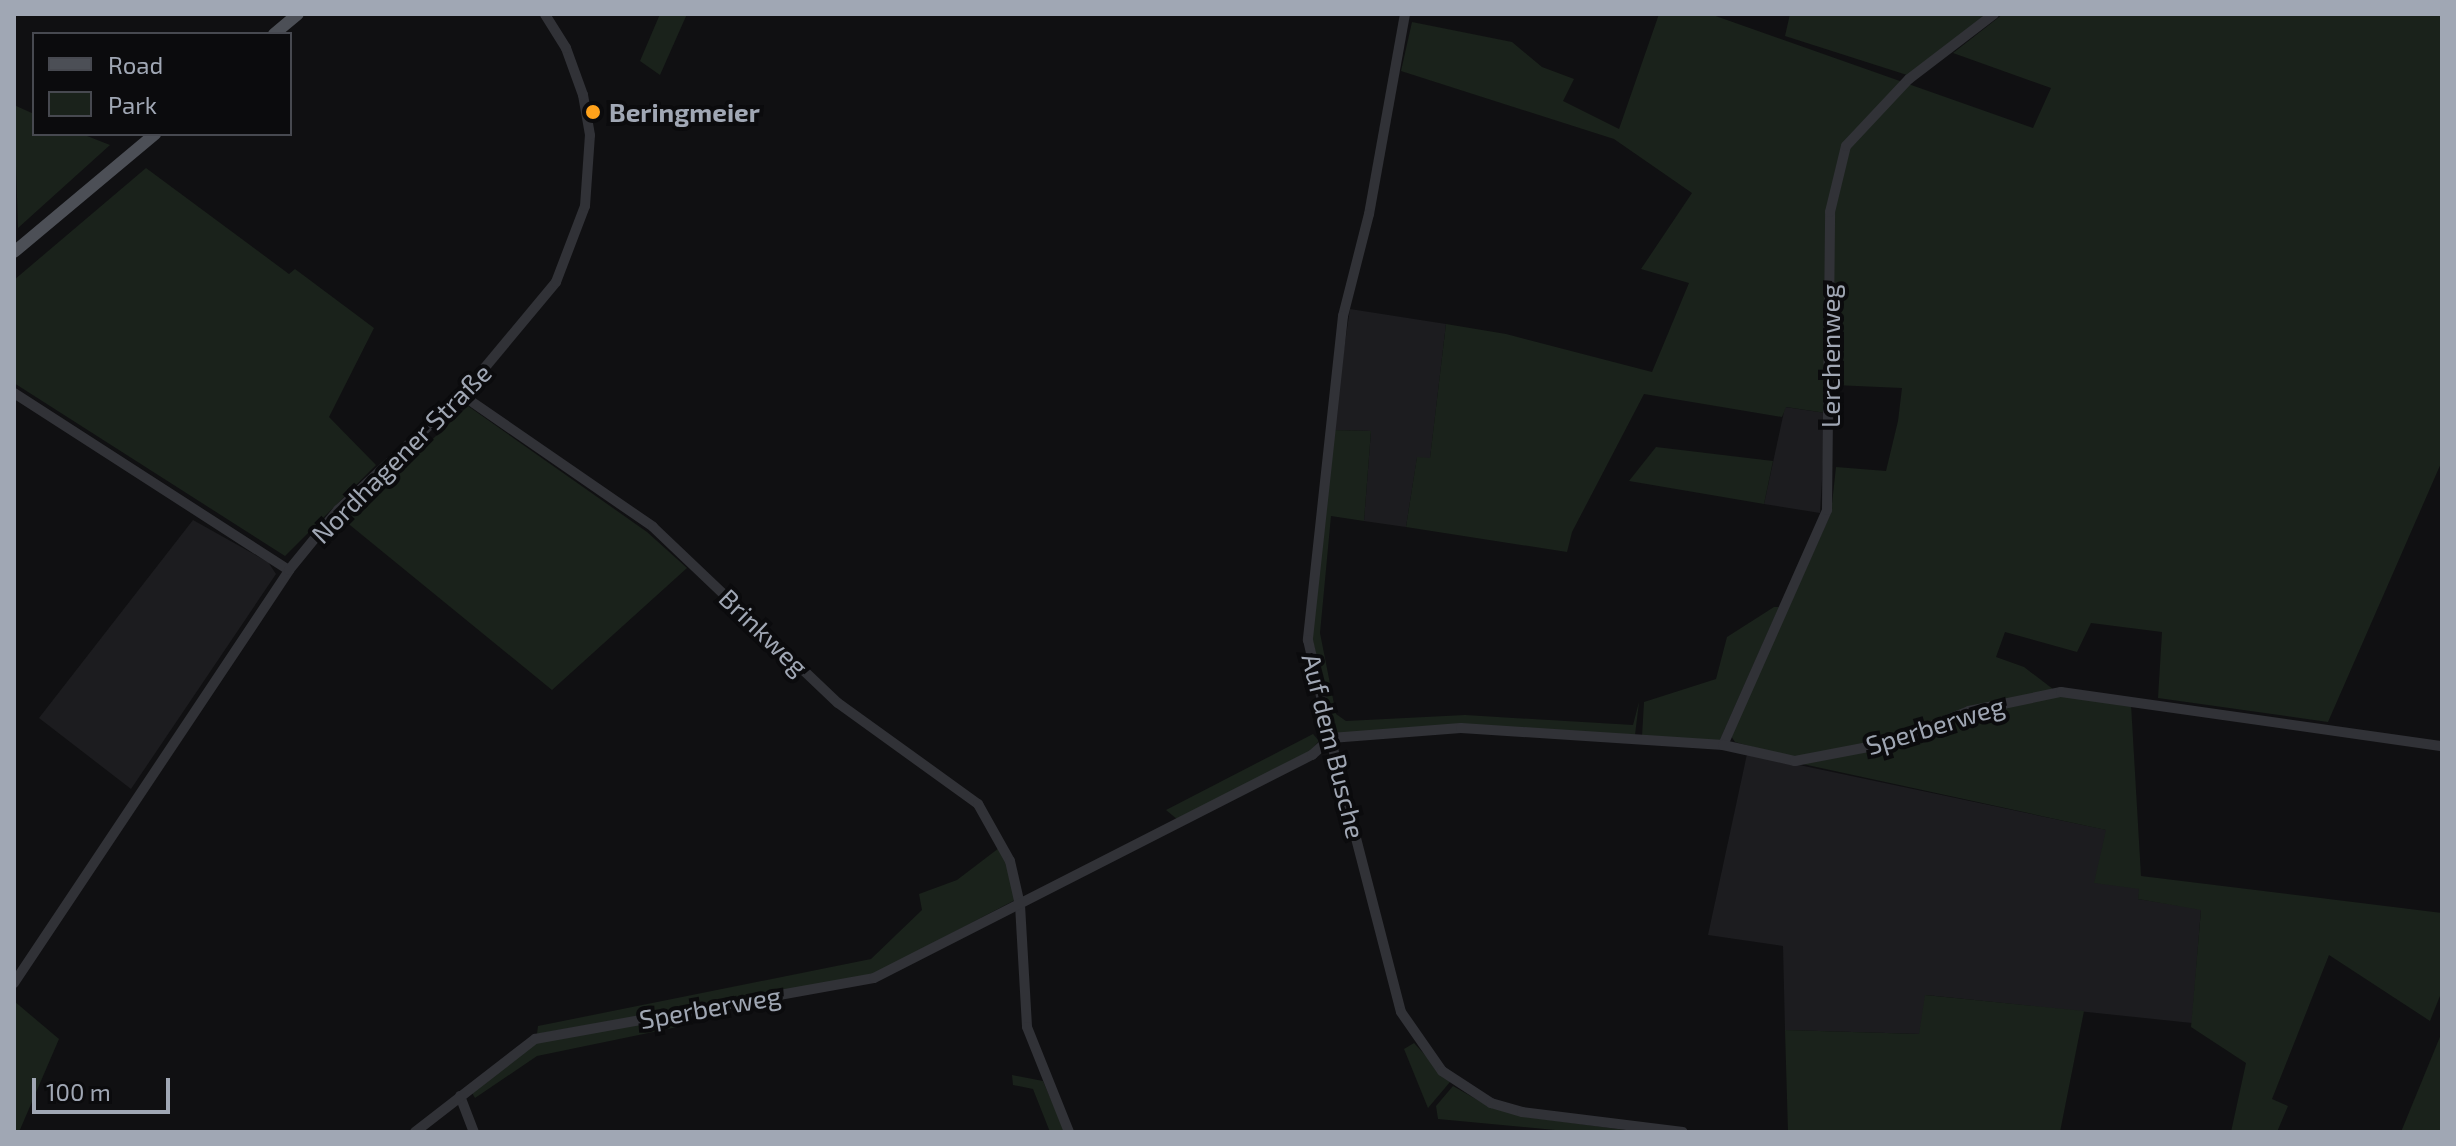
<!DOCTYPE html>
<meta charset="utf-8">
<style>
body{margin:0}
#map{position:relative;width:2456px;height:1146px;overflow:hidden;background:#101012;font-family:"Exo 2",sans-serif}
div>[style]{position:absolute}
.built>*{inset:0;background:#1c1c1f}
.green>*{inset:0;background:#1a221b}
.minor>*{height:10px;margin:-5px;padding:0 5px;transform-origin:5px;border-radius:5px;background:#313237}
.major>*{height:12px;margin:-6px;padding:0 6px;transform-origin:6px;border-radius:6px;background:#4c4f56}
.dots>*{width:22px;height:22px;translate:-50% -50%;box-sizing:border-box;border:4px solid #0b0b0d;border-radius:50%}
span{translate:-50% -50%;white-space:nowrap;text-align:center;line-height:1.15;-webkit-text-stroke:8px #0b0b0d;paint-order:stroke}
.poi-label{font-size:26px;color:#a0a7b4;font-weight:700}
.left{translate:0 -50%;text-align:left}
.street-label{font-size:26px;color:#a0a7b4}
.frame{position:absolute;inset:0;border:16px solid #a0a7b4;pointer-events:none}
.legend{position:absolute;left:32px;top:32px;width:260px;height:104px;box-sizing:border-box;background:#0b0b0d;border:2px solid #474950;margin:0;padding:10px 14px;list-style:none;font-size:24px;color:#a0a7b4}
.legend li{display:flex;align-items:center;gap:16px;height:40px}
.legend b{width:40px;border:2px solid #474950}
.scale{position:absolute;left:32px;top:1078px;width:138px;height:36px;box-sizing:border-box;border:4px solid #a0a7b4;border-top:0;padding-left:10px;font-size:24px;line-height:28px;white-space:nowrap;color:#a0a7b4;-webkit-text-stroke:6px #0b0b0d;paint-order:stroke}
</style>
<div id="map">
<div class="built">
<div style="clip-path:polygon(1350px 309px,1446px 324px,1430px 459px,1417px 458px,1406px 527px,1364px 521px,1371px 431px,1332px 430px)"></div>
<div style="clip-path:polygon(1785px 407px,1826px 413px,1820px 513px,1764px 504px)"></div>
<div style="clip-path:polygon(193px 520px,268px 562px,276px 574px,131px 789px,39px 718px)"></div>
<div style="clip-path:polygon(1747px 754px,2107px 830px,2140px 889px,2138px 899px,2201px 909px,2192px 1023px,1926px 995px,1920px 1034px,1785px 1030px,1783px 946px,1708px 935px)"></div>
</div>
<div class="green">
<div style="clip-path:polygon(660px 14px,687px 14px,660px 75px,640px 61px)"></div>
<div style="clip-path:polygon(1659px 14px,1710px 14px,2033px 128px,2051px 88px,1953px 53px,2003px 14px,2442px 14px,2442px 461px,2328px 722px,2158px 698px,2162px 632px,2091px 623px,2077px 652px,2005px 632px,1996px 657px,2024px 667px,2062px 696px,2131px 704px,2141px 876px,2442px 913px,2442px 991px,2430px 1021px,2329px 955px,2272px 1099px,2288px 1106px,2277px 1132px,2231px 1132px,2246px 1063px,2191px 1027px,2201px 910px,2138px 899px,2139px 889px,2094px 883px,2106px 830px,1798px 763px,1797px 759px,1735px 742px,1731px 736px,1831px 513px,1836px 467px,1886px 471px,1898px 421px,1902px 388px,1834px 385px,1832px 311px,1826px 413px,1786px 407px,1782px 417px,1644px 394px,1572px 532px,1567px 552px,1406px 527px,1417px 457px,1430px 458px,1446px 324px,1506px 334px,1652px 372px,1689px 283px,1641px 269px,1692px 193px,1614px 139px,1401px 71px,1412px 22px,1512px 42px,1542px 67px,1574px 79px,1563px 101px,1619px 129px)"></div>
<div style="clip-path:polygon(1790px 14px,1987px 14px,1907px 75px,1785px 36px)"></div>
<div style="clip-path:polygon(14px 105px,34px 114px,34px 134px,82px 134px,110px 145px,18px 228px)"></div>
<div style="clip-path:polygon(146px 168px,289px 274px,295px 269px,374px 328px,329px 417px,376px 465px,285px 556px,14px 383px,14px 280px)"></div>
<div style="clip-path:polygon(468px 406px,647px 532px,687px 568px,552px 690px,345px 521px)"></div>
<div style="clip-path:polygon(1332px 430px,1371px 431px,1364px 521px,1331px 516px,1320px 633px,1336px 714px,1346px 721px,1465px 715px,1633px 725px,1639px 702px,1635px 735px,1557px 730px,1335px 735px,1312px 637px)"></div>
<div style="clip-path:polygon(1656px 447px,1773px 461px,1764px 504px,1629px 481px)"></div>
<div style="clip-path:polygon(1774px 607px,1779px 607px,1719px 742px,1642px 736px,1644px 702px,1716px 679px,1727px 637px)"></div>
<div style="clip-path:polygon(1313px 734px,1319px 741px,1310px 751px,1178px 820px,1166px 810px)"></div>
<div style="clip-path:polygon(999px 848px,1008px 862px,1015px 900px,872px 975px,537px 1034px,538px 1026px,871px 959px,922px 910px,919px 894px,957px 880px)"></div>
<div style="clip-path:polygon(1925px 995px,2084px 1011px,2060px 1132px,1788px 1132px,1785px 1030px,1919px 1034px)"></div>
<div style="clip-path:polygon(14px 1001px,59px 1039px,19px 1132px,14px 1132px)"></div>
<div style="clip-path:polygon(698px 1012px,692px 1024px,537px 1056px,475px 1098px,471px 1091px,534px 1042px)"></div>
<div style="clip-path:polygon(2442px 1032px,2442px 1132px,2401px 1132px)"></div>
<div style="clip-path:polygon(1414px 1043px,1450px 1082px,1428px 1108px,1404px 1049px)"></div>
<div style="clip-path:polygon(1012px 1075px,1043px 1081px,1065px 1132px,1050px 1132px,1033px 1089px,1013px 1085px)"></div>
<div style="clip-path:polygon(1453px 1086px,1490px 1107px,1520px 1116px,1641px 1132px,1576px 1132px,1438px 1119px,1436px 1106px)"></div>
</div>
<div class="minor">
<div style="left:1405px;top:14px;width:203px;rotate:100.2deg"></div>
<div style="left:1369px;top:214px;width:105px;rotate:104.3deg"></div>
<div style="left:1343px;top:316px;width:326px;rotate:96.2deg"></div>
<div style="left:1308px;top:640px;width:120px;rotate:77deg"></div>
<div style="left:1335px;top:757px;width:263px;rotate:75.5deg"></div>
<div style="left:1401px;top:1012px;width:72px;rotate:55.2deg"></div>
<div style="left:1442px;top:1071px;width:59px;rotate:33.1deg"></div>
<div style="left:1491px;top:1103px;width:32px;rotate:16deg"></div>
<div style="left:1522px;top:1112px;width:162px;rotate:7.1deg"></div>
<div style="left:14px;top:393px;width:327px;rotate:32.8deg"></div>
<div style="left:462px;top:395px;width:232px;rotate:34.6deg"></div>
<div style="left:653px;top:527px;width:255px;rotate:43.6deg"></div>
<div style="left:838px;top:703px;width:173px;rotate:35.8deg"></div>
<div style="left:978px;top:804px;width:65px;rotate:60.7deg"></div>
<div style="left:1010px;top:861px;width:45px;rotate:77.2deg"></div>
<div style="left:1020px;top:905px;width:122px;rotate:86.7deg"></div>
<div style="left:1027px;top:1027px;width:113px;rotate:68.2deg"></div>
<div style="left:1723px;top:745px;width:257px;rotate:-66.1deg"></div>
<div style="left:1827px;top:510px;width:298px;rotate:-89.4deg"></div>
<div style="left:1830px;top:212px;width:68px;rotate:-76.4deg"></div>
<div style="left:1846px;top:146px;width:92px;rotate:-46.8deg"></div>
<div style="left:1909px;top:79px;width:107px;rotate:-37.4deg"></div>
<div style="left:14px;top:983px;width:496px;rotate:-56.3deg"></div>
<div style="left:289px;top:570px;width:77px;rotate:-50.8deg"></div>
<div style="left:338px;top:510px;width:169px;rotate:-42.8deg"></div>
<div style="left:462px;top:395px;width:147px;rotate:-50.2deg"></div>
<div style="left:556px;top:282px;width:81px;rotate:-69.1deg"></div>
<div style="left:585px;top:206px;width:71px;rotate:-86deg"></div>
<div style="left:590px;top:135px;width:41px;rotate:-99.9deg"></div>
<div style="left:583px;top:95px;width:50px;rotate:-109.9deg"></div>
<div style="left:566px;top:48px;width:40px;rotate:-122deg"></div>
<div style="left:460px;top:1096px;width:39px;rotate:69deg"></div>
<div style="left:415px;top:1132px;width:152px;rotate:-37.8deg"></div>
<div style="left:535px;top:1039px;width:344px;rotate:-10.2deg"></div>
<div style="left:874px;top:978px;width:492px;rotate:-27deg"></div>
<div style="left:1312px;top:755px;width:25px;rotate:-42deg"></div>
<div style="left:1331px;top:738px;width:130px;rotate:-4.4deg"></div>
<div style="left:1461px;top:728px;width:263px;rotate:3.7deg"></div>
<div style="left:1723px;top:745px;width:74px;rotate:12.5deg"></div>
<div style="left:1795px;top:761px;width:96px;rotate:-10.8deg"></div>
<div style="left:1889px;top:743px;width:86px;rotate:-21.8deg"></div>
<div style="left:1969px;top:711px;width:94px;rotate:-11.7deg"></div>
<div style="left:2061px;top:692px;width:385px;rotate:8.1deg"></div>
</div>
<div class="major">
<div style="left:274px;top:34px;width:31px;rotate:-40deg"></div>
<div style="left:14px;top:252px;width:184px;rotate:-39.9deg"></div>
</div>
<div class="dots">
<div style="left:593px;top:112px;background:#ffa21b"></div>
</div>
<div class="poi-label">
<span class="left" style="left:609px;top:112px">Beringmeier</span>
</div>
<div class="street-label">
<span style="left:1830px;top:356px;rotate:-90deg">Lerchenweg</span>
<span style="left:401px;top:453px;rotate:-45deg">Nordhagener Straße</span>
<span style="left:764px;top:632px;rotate:44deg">Brinkweg</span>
<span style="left:1935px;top:725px;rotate:-17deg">Sperberweg</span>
<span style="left:1334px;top:746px;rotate:76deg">Auf dem Busche</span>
<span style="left:710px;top:1007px;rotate:-10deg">Sperberweg</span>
</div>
<div class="frame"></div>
<ul class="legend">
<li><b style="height:10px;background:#4c4f56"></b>Road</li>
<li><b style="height:22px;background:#1a221b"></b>Park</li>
</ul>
<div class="scale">100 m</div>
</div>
